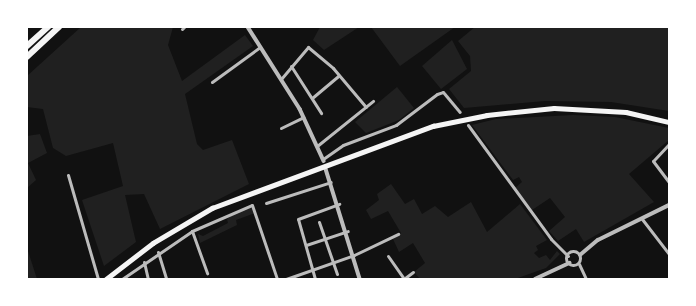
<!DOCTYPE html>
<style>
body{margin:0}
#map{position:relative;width:696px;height:306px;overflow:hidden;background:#111;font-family:"Work Sans",sans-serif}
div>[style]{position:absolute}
.green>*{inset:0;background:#202020}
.minor>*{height:3px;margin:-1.5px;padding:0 1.5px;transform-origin:1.5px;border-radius:1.5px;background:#bcbcbc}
.tertiary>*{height:3.5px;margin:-1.75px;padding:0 1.75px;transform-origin:1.75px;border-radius:1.75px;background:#bcbcbc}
.tertiary>.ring{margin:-1.75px;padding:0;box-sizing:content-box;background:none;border:3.5px solid #bcbcbc;border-radius:50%}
.primary>*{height:4.5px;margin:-2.25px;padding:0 2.25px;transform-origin:2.25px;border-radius:2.25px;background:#f5f5f5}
.motorway>*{height:5.5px;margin:-2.75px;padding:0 2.75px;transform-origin:2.75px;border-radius:2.75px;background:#f5f5f5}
span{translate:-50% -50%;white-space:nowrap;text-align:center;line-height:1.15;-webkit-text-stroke:3px #fff;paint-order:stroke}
.frame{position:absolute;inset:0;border:28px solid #fff;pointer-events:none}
</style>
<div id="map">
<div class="green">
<div style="clip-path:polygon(81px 27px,173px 27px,168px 45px,182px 81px,245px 35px,253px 46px,185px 94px,197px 144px,203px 150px,232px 140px,249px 184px,160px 229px,144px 194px,125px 195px,136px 242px,104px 266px,82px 200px,123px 186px,113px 143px,66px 156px,53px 148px,43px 109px,27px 107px,27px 76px)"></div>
<div style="clip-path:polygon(320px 27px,359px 27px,324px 50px,313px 40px)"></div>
<div style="clip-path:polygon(371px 27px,455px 27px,400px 66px)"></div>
<div style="clip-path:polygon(475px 27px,669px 27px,669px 111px,611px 102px,545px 101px,464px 108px,449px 89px,471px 71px,470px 56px,458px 41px)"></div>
<div style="clip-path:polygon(452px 40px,467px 69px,441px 89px,422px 66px)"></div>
<div style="clip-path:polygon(397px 87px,414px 108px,399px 120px,366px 133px,355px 122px)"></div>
<div style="clip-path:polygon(573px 115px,615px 117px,669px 128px,669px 140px,629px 174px,654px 202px,584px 242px,576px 229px,558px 241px,549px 231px,565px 217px,550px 198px,532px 210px,515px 188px,522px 182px,519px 177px,513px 180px,472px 125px,496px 119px)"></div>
<div style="clip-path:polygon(40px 134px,47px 153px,28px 163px,36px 180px,27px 188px,27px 136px)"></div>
<div style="clip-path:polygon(391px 184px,405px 204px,414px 199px,422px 214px,435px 206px,448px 217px,471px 202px,487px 232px,520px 204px,547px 240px,536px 246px,538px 250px,534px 253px,539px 258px,546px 255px,550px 260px,557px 251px,560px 254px,546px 268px,515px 279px,420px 279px,414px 272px,425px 263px,413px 243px,399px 252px,393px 239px,401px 233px,388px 211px,371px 219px,366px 210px,379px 200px,377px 194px)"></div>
<div style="clip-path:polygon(251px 207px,255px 213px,236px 220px,237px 225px,200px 243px,198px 234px,203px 236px,228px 223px,227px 219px,234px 214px)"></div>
<div style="clip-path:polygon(27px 248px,37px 279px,27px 279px)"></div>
</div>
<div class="minor">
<div style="left:182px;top:29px;width:3px;rotate:-45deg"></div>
<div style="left:291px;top:66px;width:56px;rotate:57.4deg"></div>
<div style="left:281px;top:79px;width:42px;rotate:-49.8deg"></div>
<div style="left:308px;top:47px;width:33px;rotate:40deg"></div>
<div style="left:333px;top:68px;width:51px;rotate:49.8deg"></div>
<div style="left:212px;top:82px;width:59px;rotate:-36.1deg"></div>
<div style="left:312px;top:98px;width:35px;rotate:-40deg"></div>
<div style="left:468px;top:125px;width:141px;rotate:53.9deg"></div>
<div style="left:551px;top:239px;width:24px;rotate:45deg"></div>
<div style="left:281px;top:128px;width:25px;rotate:-26deg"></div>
<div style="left:669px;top:144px;width:23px;rotate:133deg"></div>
<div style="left:653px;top:161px;width:26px;rotate:53deg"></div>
<div style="left:317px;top:146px;width:72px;rotate:-38.8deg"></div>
<div style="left:323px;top:159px;width:24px;rotate:-35deg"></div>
<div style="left:343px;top:145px;width:57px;rotate:-20.7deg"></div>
<div style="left:396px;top:125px;width:51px;rotate:-37.1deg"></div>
<div style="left:437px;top:94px;width:6px;rotate:-18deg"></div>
<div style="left:443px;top:92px;width:26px;rotate:50deg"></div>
<div style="left:68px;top:175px;width:108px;rotate:73.9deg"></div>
<div style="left:266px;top:203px;width:68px;rotate:-17.9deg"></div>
<div style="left:642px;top:219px;width:44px;rotate:52.4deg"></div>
<div style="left:319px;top:222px;width:55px;rotate:70.9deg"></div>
<div style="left:192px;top:231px;width:45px;rotate:70.3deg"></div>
<div style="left:306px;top:245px;width:44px;rotate:-18.4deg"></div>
<div style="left:158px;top:252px;width:28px;rotate:73deg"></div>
<div style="left:388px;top:256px;width:28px;rotate:55deg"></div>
<div style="left:144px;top:262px;width:17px;rotate:77deg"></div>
<div style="left:579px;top:264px;width:17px;rotate:65deg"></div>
<div style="left:405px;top:278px;width:10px;rotate:-37deg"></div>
<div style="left:122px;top:279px;width:85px;rotate:-34.4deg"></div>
<div style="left:192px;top:231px;width:65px;rotate:-23.4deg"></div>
<div style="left:252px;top:205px;width:78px;rotate:71.3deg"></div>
<div style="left:286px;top:279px;width:72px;rotate:-19.4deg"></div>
<div style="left:354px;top:255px;width:49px;rotate:-25.5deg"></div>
<div style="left:315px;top:279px;width:62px;rotate:-105.8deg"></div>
<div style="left:298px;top:219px;width:44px;rotate:-20.1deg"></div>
</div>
<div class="tertiary">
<div style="left:248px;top:27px;width:97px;rotate:57.6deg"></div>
<div style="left:300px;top:109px;width:57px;rotate:65.2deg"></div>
<div style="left:326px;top:169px;width:115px;rotate:72.8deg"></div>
<div class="ring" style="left:567px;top:252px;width:10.5px;height:10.5px"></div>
<div style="left:580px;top:255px;width:23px;rotate:-40deg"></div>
<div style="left:598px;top:240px;width:79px;rotate:-26.2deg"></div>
<div style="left:535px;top:279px;width:38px;rotate:-25deg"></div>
</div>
<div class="primary">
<div style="left:106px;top:279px;width:59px;rotate:-37.5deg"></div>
<div style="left:153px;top:243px;width:69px;rotate:-30.7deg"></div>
<div style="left:212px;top:208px;width:236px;rotate:-20.4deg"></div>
<div style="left:433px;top:126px;width:55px;rotate:-11.5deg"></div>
<div style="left:487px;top:115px;width:67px;rotate:-6deg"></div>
<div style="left:554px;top:108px;width:72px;rotate:3.2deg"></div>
<div style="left:626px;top:112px;width:44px;rotate:13.1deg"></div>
</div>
<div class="motorway">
<div style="left:27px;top:46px;width:28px;rotate:-42deg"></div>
<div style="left:27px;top:57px;width:44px;rotate:-43.2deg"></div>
</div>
<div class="frame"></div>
</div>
